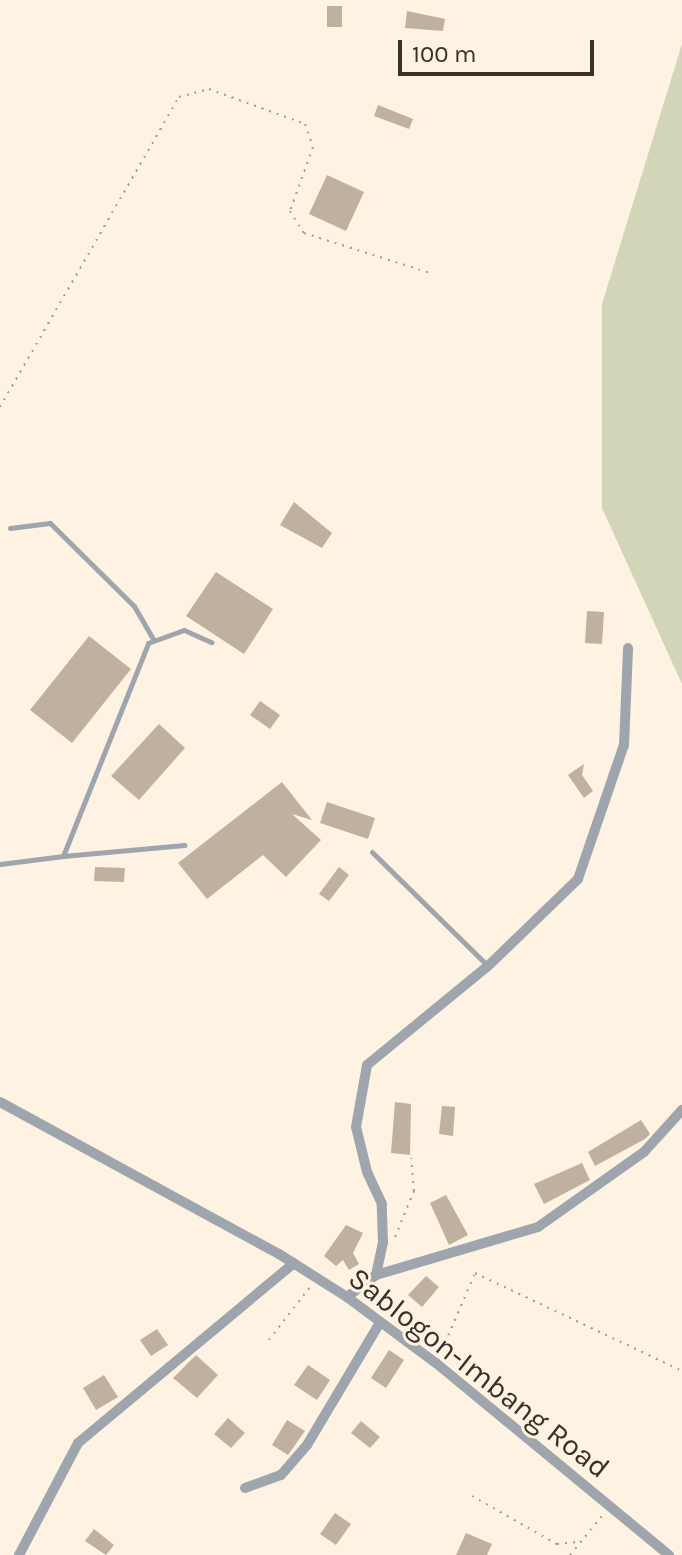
<!DOCTYPE html>
<style>
body{margin:0}
#map{position:relative;width:682px;height:1555px;overflow:hidden;background:#fef2e3;font-family:Karla,sans-serif}
div>[style]{position:absolute}
.green>*{inset:0;background:#d2d5b7}
.building>*{inset:0;background:#c0b19f}
.path>*{height:2px;margin-top:-1px;transform-origin:0;background:repeating-linear-gradient(90deg,#a69d91 0 2px,transparent 0 8px)}
.lane>*{height:5px;margin:-2.5px;padding:0 2.5px;transform-origin:2.5px;border-radius:2.5px;background:#9fa5ad}
.street>*{height:10px;margin:-5px;padding:0 5px;transform-origin:5px;border-radius:5px;background:#9fa5ad}
span{translate:-50% -50%;white-space:nowrap;text-align:center;line-height:1.15;-webkit-text-stroke:6px #fef2e3;paint-order:stroke}
.street-label{font-size:30px;color:#363129}
.scale{position:absolute;left:398px;top:40px;width:196px;height:36px;box-sizing:border-box;border:4px solid #363129;border-top:0;padding-left:10px;font-size:24px;line-height:28px;white-space:nowrap;color:#363129;-webkit-text-stroke:6px #fef2e3;paint-order:stroke}
</style>
<div id="map">
<div class="green">
<div style="clip-path:polygon(682px 44px,682px 684px,602px 508px,602px 304px)"></div>
</div>
<div class="building">
<div style="clip-path:polygon(327px 6px,342px 6px,342px 27px,327px 27px)"></div>
<div style="clip-path:polygon(407px 11px,445px 19px,443px 31px,405px 28px)"></div>
<div style="clip-path:polygon(378px 105px,413px 119px,409px 129px,374px 116px)"></div>
<div style="clip-path:polygon(327px 175px,364px 192px,346px 231px,309px 214px)"></div>
<div style="clip-path:polygon(294px 502px,332px 533px,322px 548px,280px 525px)"></div>
<div style="clip-path:polygon(216px 572px,273px 609px,244px 654px,186px 616px)"></div>
<div style="clip-path:polygon(587px 611px,604px 612px,602px 644px,585px 643px)"></div>
<div style="clip-path:polygon(89px 636px,131px 669px,72px 743px,30px 710px)"></div>
<div style="clip-path:polygon(260px 701px,280px 715px,270px 729px,250px 715px)"></div>
<div style="clip-path:polygon(159px 724px,185px 748px,139px 800px,111px 776px)"></div>
<div style="clip-path:polygon(584px 764px,582px 775px,593px 791px,584px 798px,568px 775px)"></div>
<div style="clip-path:polygon(282px 782px,312px 820px,292px 814px,321px 840px,286px 877px,263px 855px,207px 899px,178px 863px)"></div>
<div style="clip-path:polygon(327px 802px,375px 818px,368px 839px,320px 823px)"></div>
<div style="clip-path:polygon(95px 867px,125px 868px,124px 882px,94px 881px)"></div>
<div style="clip-path:polygon(339px 867px,349px 875px,329px 901px,319px 894px)"></div>
<div style="clip-path:polygon(395px 1102px,411px 1104px,410px 1155px,391px 1153px)"></div>
<div style="clip-path:polygon(442px 1106px,455px 1107px,453px 1136px,439px 1134px)"></div>
<div style="clip-path:polygon(641px 1120px,650px 1134px,645px 1139px,595px 1166px,588px 1152px)"></div>
<div style="clip-path:polygon(582px 1163px,590px 1180px,544px 1204px,534px 1184px)"></div>
<div style="clip-path:polygon(446px 1195px,468px 1235px,449px 1245px,430px 1203px)"></div>
<div style="clip-path:polygon(346px 1225px,363px 1233px,353px 1253px,359px 1264px,349px 1270px,343px 1260px,336px 1266px,324px 1256px)"></div>
<div style="clip-path:polygon(426px 1276px,439px 1287px,422px 1307px,408px 1295px)"></div>
<div style="clip-path:polygon(157px 1329px,168px 1345px,151px 1356px,140px 1340px)"></div>
<div style="clip-path:polygon(389px 1350px,404px 1360px,386px 1388px,371px 1378px)"></div>
<div style="clip-path:polygon(196px 1355px,218px 1375px,197px 1398px,173px 1378px)"></div>
<div style="clip-path:polygon(308px 1365px,330px 1380px,317px 1400px,294px 1385px)"></div>
<div style="clip-path:polygon(104px 1375px,118px 1397px,96px 1410px,83px 1388px)"></div>
<div style="clip-path:polygon(228px 1418px,245px 1433px,231px 1448px,214px 1434px)"></div>
<div style="clip-path:polygon(287px 1420px,305px 1431px,288px 1455px,272px 1445px)"></div>
<div style="clip-path:polygon(361px 1421px,380px 1437px,370px 1448px,351px 1433px)"></div>
<div style="clip-path:polygon(335px 1513px,351px 1524px,336px 1545px,320px 1534px)"></div>
<div style="clip-path:polygon(94px 1529px,114px 1545px,106px 1555px,85px 1541px)"></div>
<div style="clip-path:polygon(466px 1533px,492px 1544px,487px 1555px,456px 1555px)"></div>
</div>
<div class="path">
<div style="left:0;top:407px;width:358px;rotate:-60deg"></div>
<div style="left:179px;top:97px;width:31px;rotate:-15deg"></div>
<div style="left:209px;top:89px;width:102px;rotate:20deg"></div>
<div style="left:305px;top:124px;width:24px;rotate:71deg"></div>
<div style="left:313px;top:147px;width:68px;rotate:109.8deg"></div>
<div style="left:290px;top:211px;width:26px;rotate:58deg"></div>
<div style="left:304px;top:233px;width:132px;rotate:17.6deg"></div>
<div style="left:395px;top:1237px;width:50px;rotate:-67.6deg"></div>
<div style="left:414px;top:1191px;width:33px;rotate:-95deg"></div>
<div style="left:269px;top:1340px;width:67px;rotate:-52.3deg"></div>
<div style="left:442px;top:1350px;width:84px;rotate:-66.8deg"></div>
<div style="left:475px;top:1273px;width:229px;rotate:25.3deg"></div>
<div style="left:472px;top:1496px;width:98px;rotate:29.5deg"></div>
<div style="left:557px;top:1544px;width:20px;rotate:-6deg"></div>
<div style="left:570px;top:1555px;width:50px;rotate:-50.6deg"></div>
</div>
<div class="lane">
<div style="left:10px;top:528px;width:40px;rotate:-7.1deg"></div>
<div style="left:50px;top:523px;width:118px;rotate:44.7deg"></div>
<div style="left:134px;top:606px;width:39px;rotate:60deg"></div>
<div style="left:372px;top:852px;width:163px;rotate:44.5deg"></div>
<div style="left:63px;top:856px;width:122px;rotate:-5.2deg"></div>
<div style="left:0;top:864px;width:64px;rotate:-7.2deg"></div>
<div style="left:63px;top:856px;width:229px;rotate:-68.2deg"></div>
<div style="left:148px;top:643px;width:38px;rotate:-20deg"></div>
<div style="left:184px;top:630px;width:30px;rotate:24deg"></div>
</div>
<div class="street">
<div style="left:0;top:1102px;width:318px;rotate:28.6deg"></div>
<div style="left:279px;top:1254px;width:80px;rotate:32.3deg"></div>
<div style="left:347px;top:1297px;width:111px;rotate:36.6deg"></div>
<div style="left:436px;top:1363px;width:302px;rotate:39.5deg"></div>
<div style="left:376px;top:1275px;width:34px;rotate:-78deg"></div>
<div style="left:383px;top:1242px;width:38px;rotate:-92deg"></div>
<div style="left:382px;top:1204px;width:35px;rotate:-115deg"></div>
<div style="left:367px;top:1172px;width:46px;rotate:-103.7deg"></div>
<div style="left:356px;top:1127px;width:63px;rotate:-79.9deg"></div>
<div style="left:367px;top:1065px;width:156px;rotate:-39.3deg"></div>
<div style="left:488px;top:966px;width:125px;rotate:-44deg"></div>
<div style="left:578px;top:879px;width:142px;rotate:-71.1deg"></div>
<div style="left:624px;top:745px;width:97px;rotate:-87.6deg"></div>
<div style="left:347px;top:1297px;width:36px;rotate:-37deg"></div>
<div style="left:376px;top:1275px;width:169px;rotate:-16.5deg"></div>
<div style="left:538px;top:1227px;width:130px;rotate:-35.3deg"></div>
<div style="left:644px;top:1152px;width:57px;rotate:-47.9deg"></div>
<div style="left:245px;top:1488px;width:38px;rotate:-20deg"></div>
<div style="left:281px;top:1475px;width:40px;rotate:-49deg"></div>
<div style="left:307px;top:1445px;width:141px;rotate:-59.2deg"></div>
<div style="left:19px;top:1555px;width:127px;rotate:-62.2deg"></div>
<div style="left:78px;top:1443px;width:281px;rotate:-39.8deg"></div>
</div>
<div class="street-label">
<span style="left:479px;top:1373px;rotate:38deg">Sablogon-Imbang Road</span>
</div>
<div class="scale">100 m</div>
</div>
